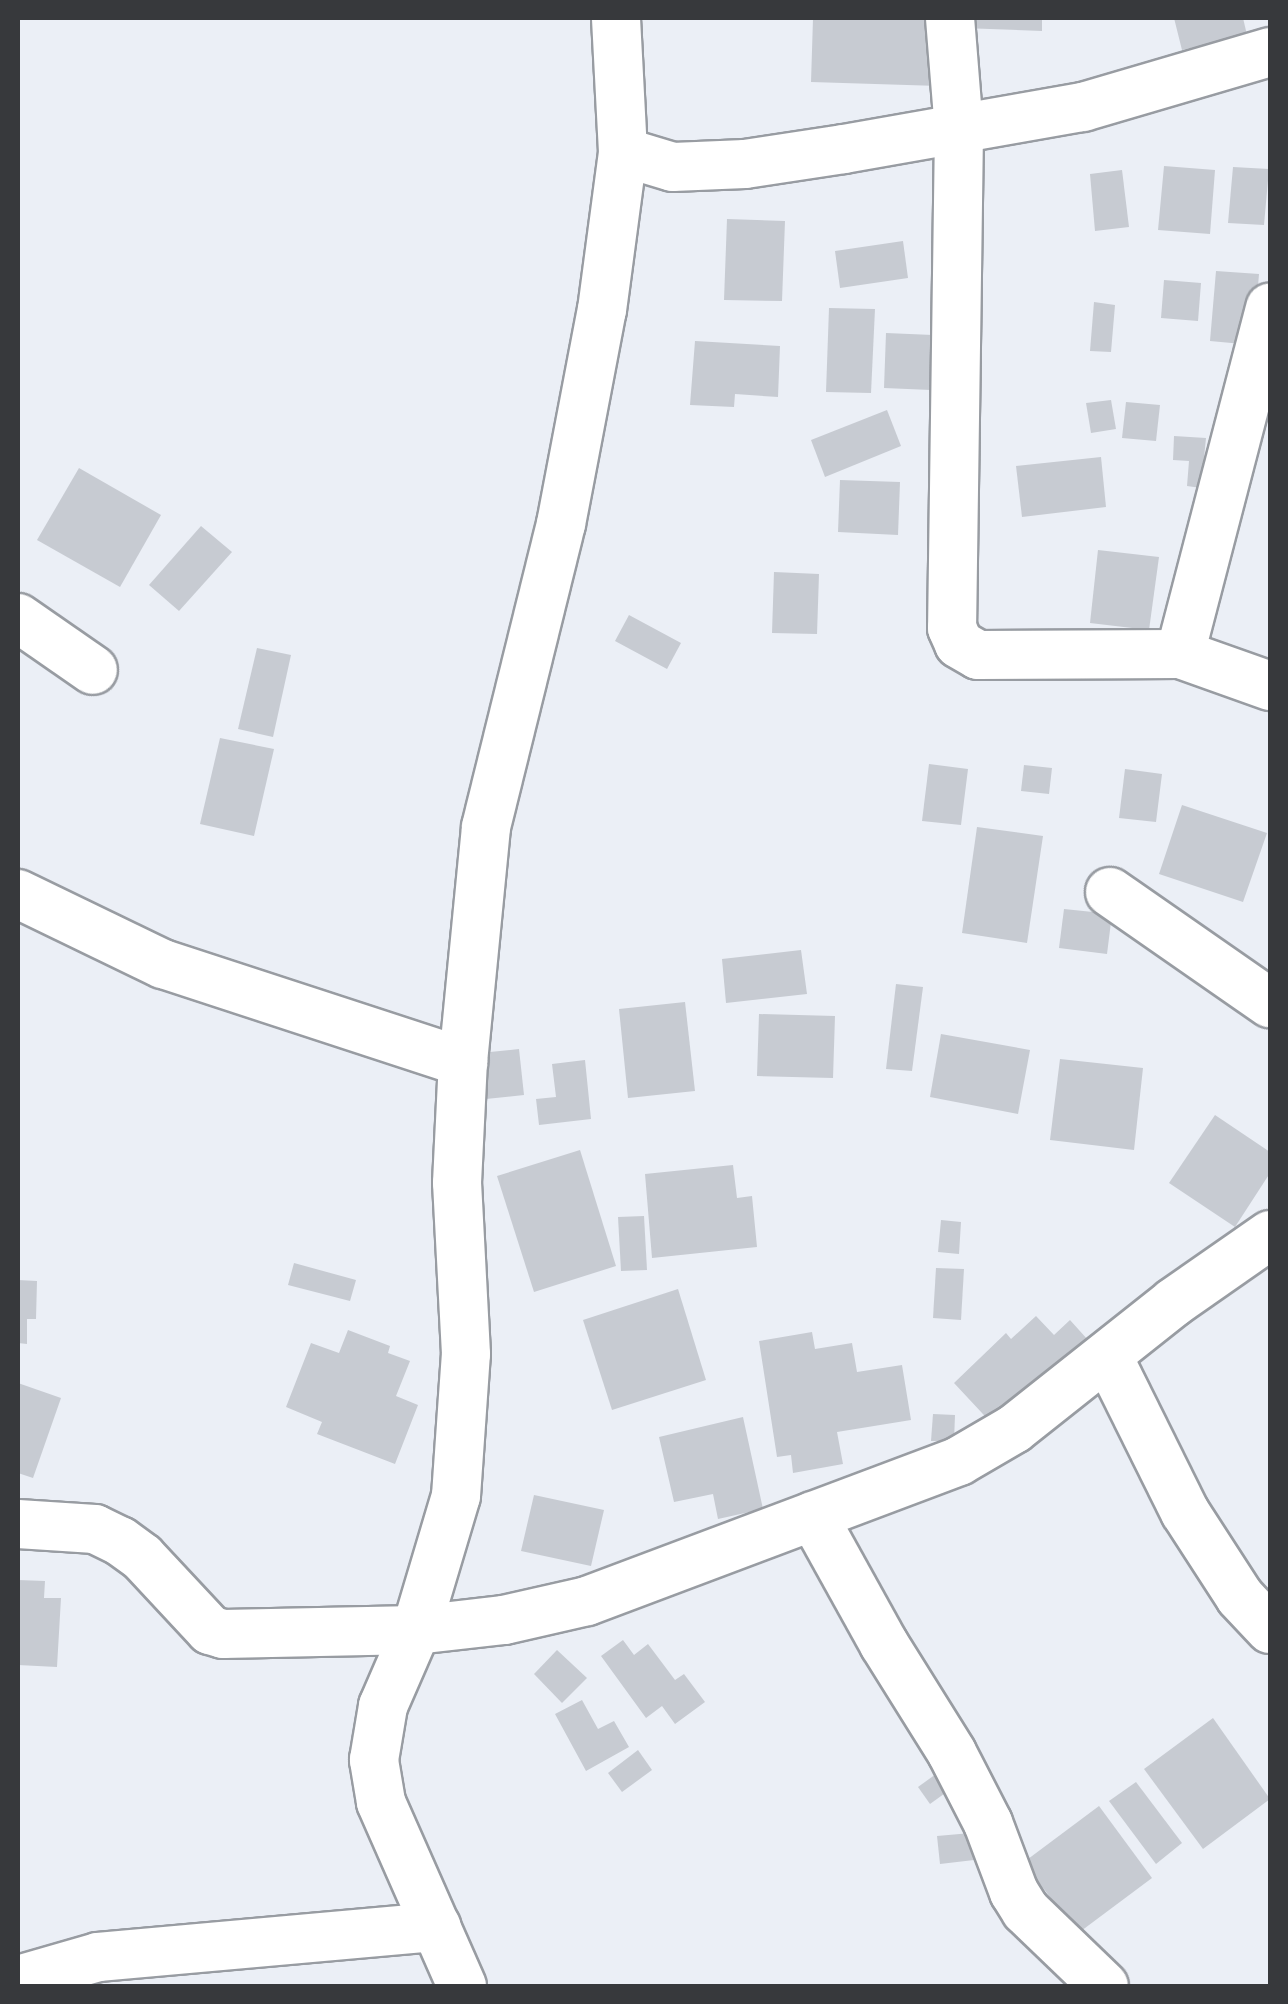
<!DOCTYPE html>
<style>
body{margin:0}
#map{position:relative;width:1288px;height:2004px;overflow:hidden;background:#ebeff6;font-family:"IBM Plex Sans",sans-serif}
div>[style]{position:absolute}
.building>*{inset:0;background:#c7cbd2}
.roads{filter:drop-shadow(2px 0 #989ca2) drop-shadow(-2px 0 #989ca2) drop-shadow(0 2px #989ca2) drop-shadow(0 -2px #989ca2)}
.street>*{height:48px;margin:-24px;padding:0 24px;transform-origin:24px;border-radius:24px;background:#fff}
span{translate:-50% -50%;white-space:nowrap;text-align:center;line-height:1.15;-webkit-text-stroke:9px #ebeff6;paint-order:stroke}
.frame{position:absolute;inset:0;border:20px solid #37393c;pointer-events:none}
</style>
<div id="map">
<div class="building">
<div style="clip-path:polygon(813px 18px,941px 18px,939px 86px,811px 82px)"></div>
<div style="clip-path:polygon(963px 18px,1042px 18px,1042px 31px,962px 28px)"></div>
<div style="clip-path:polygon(1174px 18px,1243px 18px,1247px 35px,1182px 50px)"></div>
<div style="clip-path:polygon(1164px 166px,1215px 170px,1210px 234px,1158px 230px)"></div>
<div style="clip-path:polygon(1233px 167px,1269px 169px,1264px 225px,1228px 223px)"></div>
<div style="clip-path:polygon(1122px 170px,1129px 227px,1095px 231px,1090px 174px)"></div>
<div style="clip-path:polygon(727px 219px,785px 221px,782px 301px,724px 300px)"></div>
<div style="clip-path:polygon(903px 241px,908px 278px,840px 288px,835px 251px)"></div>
<div style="clip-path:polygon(1216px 271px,1259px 274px,1253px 345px,1210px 341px)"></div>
<div style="clip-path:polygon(1164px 280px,1201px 283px,1198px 321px,1161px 318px)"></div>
<div style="clip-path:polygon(1094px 302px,1115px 305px,1111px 352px,1090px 351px)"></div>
<div style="clip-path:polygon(829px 308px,875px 309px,871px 393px,826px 392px)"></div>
<div style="clip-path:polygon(886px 333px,933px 335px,931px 390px,884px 388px)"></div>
<div style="clip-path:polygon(695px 341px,780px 346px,778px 397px,735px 394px,734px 407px,690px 405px)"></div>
<div style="clip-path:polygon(1111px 400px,1116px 429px,1091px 433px,1086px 403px)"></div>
<div style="clip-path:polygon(1126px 402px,1160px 405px,1156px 441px,1122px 438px)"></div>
<div style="clip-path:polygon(887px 410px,901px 446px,825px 477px,811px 440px)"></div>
<div style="clip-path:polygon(1174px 436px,1206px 438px,1201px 488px,1187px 486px,1189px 461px,1173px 460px)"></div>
<div style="clip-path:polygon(1101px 457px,1106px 507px,1022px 517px,1016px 466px)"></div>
<div style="clip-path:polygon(79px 468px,161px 515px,120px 587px,37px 540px)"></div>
<div style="clip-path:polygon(840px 480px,900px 482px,898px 535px,838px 532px)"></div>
<div style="clip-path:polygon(201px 526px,232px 552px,179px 611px,149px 585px)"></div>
<div style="clip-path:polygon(1098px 550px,1159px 557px,1149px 630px,1090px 623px)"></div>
<div style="clip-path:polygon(774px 572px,819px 574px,817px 634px,772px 633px)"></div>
<div style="clip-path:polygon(629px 615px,681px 643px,667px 669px,615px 641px)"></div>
<div style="clip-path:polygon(257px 648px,291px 655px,273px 737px,238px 729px)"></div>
<div style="clip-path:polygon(220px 738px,274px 749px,254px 836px,200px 824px)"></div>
<div style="clip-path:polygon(929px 764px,968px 769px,961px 825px,922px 821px)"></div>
<div style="clip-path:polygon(1024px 765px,1052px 768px,1049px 794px,1021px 791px)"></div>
<div style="clip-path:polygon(1125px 769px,1162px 774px,1156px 822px,1119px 818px)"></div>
<div style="clip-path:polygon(1182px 805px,1267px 833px,1243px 902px,1159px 874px)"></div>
<div style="clip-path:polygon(977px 827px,1043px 836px,1027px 943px,962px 933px)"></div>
<div style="clip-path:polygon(1064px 909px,1112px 914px,1107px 954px,1059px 948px)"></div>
<div style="clip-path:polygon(801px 950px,807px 994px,726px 1003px,722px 959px)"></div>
<div style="clip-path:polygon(896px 984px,923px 987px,912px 1071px,886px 1069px)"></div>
<div style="clip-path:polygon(685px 1002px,695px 1091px,628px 1098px,619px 1009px)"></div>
<div style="clip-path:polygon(759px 1014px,835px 1016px,833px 1078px,757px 1076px)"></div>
<div style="clip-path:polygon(941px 1034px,1030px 1050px,1018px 1114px,930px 1097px)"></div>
<div style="clip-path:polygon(519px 1049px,524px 1095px,486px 1099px,480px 1053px)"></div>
<div style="clip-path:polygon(1060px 1059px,1143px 1068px,1134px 1150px,1050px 1140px)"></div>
<div style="clip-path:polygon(585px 1060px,591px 1119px,539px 1125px,536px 1099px,556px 1097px,552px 1064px)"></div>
<div style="clip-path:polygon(1215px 1115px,1270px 1152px,1270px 1173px,1235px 1227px,1169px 1183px)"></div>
<div style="clip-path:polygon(580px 1150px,616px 1266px,534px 1292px,497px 1176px)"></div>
<div style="clip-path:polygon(733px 1165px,737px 1198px,752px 1196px,757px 1247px,652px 1258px,645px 1174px)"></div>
<div style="clip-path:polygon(644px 1216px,647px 1270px,621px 1271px,618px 1217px)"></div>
<div style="clip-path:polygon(941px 1220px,961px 1222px,959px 1254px,938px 1252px)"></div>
<div style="clip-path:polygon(294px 1263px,356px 1280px,350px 1301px,288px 1285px)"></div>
<div style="clip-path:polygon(936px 1268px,964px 1269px,961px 1320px,933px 1318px)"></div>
<div style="clip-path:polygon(18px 1280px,37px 1281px,36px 1319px,27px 1319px,27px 1344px,18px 1343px)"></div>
<div style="clip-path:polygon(678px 1289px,706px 1380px,612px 1410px,583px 1320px)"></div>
<div style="clip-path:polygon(1036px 1316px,1054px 1335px,1070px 1320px,1088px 1340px,996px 1428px,954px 1383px,1006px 1333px,1011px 1339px)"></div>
<div style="clip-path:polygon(348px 1330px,390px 1346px,388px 1353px,410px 1361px,396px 1396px,418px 1405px,395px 1464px,317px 1434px,322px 1422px,286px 1407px,311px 1343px,339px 1353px)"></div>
<div style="clip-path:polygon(812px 1332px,815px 1349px,852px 1343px,857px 1372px,902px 1365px,911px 1420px,837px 1432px,843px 1464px,793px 1473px,791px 1455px,777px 1457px,759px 1341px)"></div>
<div style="clip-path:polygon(18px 1383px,61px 1398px,33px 1478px,18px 1473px)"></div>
<div style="clip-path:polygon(933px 1414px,955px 1415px,954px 1441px,931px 1441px)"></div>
<div style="clip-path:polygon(743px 1417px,763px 1509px,718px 1519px,713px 1494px,674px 1502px,659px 1437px)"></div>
<div style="clip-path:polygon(534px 1495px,604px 1510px,591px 1566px,521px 1551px)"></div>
<div style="clip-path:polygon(18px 1580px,45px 1581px,44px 1598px,61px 1598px,57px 1667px,18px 1665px)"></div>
<div style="clip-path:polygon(623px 1640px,634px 1655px,648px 1644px,675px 1680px,684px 1674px,705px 1702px,675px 1724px,662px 1706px,646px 1718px,601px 1656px)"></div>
<div style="clip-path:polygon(557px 1650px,587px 1678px,562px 1703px,534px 1674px)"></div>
<div style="clip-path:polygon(582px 1700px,598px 1729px,614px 1721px,629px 1747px,586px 1771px,555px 1714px)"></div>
<div style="clip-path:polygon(1213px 1718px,1270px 1799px,1203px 1849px,1144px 1769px)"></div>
<div style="clip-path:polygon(638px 1750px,652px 1770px,622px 1792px,608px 1773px)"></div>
<div style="clip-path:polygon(936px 1774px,948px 1791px,930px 1804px,918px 1787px)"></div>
<div style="clip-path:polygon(1136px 1782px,1182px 1843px,1156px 1864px,1109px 1801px)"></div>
<div style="clip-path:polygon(1099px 1806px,1152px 1878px,1077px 1934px,1024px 1862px)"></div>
<div style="clip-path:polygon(971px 1833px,974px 1860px,940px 1864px,937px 1836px)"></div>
</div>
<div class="roads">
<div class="street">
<div style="left:950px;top:18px;width:113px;rotate:85.4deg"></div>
<div style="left:959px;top:131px;width:497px;rotate:90.8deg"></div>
<div style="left:952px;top:628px;width:17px;rotate:66deg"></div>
<div style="left:959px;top:644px;width:22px;rotate:30deg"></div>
<div style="left:978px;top:655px;width:202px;rotate:-0.3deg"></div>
<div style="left:1180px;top:654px;width:96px;rotate:19.6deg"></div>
<div style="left:623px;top:152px;width:52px;rotate:16.7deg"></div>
<div style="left:673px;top:167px;width:72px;rotate:-2.4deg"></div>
<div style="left:745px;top:164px;width:100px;rotate:-8.6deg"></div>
<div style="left:844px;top:149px;width:243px;rotate:-10deg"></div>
<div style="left:1083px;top:107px;width:195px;rotate:-16.4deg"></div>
<div style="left:18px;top:618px;width:91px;rotate:34.7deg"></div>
<div style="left:1180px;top:654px;width:358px;rotate:-75.4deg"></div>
<div style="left:1110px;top:892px;width:195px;rotate:34.8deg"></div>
<div style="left:18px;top:894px;width:161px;rotate:25.8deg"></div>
<div style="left:163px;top:964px;width:316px;rotate:18.1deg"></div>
<div style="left:1108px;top:1357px;width:173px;rotate:63.6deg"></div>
<div style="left:1185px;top:1512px;width:101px;rotate:57.1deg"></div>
<div style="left:1240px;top:1597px;width:44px;rotate:46.8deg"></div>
<div style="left:813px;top:1516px;width:146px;rotate:61deg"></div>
<div style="left:884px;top:1644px;width:128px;rotate:58deg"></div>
<div style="left:952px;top:1753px;width:79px;rotate:62.8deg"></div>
<div style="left:988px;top:1823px;width:74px;rotate:69.4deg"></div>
<div style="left:1014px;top:1892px;width:22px;rotate:58deg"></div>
<div style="left:1026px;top:1911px;width:108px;rotate:43.9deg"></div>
<div style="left:18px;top:1524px;width:77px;rotate:3.7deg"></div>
<div style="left:95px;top:1529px;width:28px;rotate:26deg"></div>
<div style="left:120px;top:1541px;width:27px;rotate:36deg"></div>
<div style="left:142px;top:1557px;width:100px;rotate:47deg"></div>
<div style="left:210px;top:1630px;width:14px;rotate:17deg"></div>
<div style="left:223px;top:1634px;width:193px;rotate:-1.2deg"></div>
<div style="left:416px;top:1630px;width:89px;rotate:-6.5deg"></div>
<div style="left:504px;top:1620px;width:85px;rotate:-12.9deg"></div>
<div style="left:587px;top:1601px;width:397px;rotate:-20.6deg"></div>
<div style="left:959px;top:1461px;width:64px;rotate:-30.2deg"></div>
<div style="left:1014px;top:1429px;width:204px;rotate:-38.4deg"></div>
<div style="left:1174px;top:1302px;width:117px;rotate:-34.9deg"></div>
<div style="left:18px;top:1980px;width:83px;rotate:-16deg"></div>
<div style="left:98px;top:1957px;width:340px;rotate:-5.1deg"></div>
<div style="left:462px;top:1986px;width:201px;rotate:-113.8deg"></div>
<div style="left:381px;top:1802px;width:43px;rotate:-99.5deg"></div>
<div style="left:374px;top:1760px;width:55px;rotate:-80.5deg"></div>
<div style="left:383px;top:1706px;width:83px;rotate:-66.5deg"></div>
<div style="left:416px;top:1630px;width:140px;rotate:-73.4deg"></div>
<div style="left:456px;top:1496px;width:142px;rotate:-86deg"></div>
<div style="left:466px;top:1354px;width:171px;rotate:-93deg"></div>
<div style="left:457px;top:1183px;width:121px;rotate:-87.2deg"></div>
<div style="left:463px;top:1062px;width:236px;rotate:-84.4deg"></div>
<div style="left:486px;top:827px;width:312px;rotate:-76.1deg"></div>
<div style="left:561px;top:524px;width:218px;rotate:-79.2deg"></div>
<div style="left:602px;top:310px;width:159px;rotate:-82.4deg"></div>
<div style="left:623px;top:152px;width:134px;rotate:-93deg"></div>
</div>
</div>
<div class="frame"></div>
</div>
